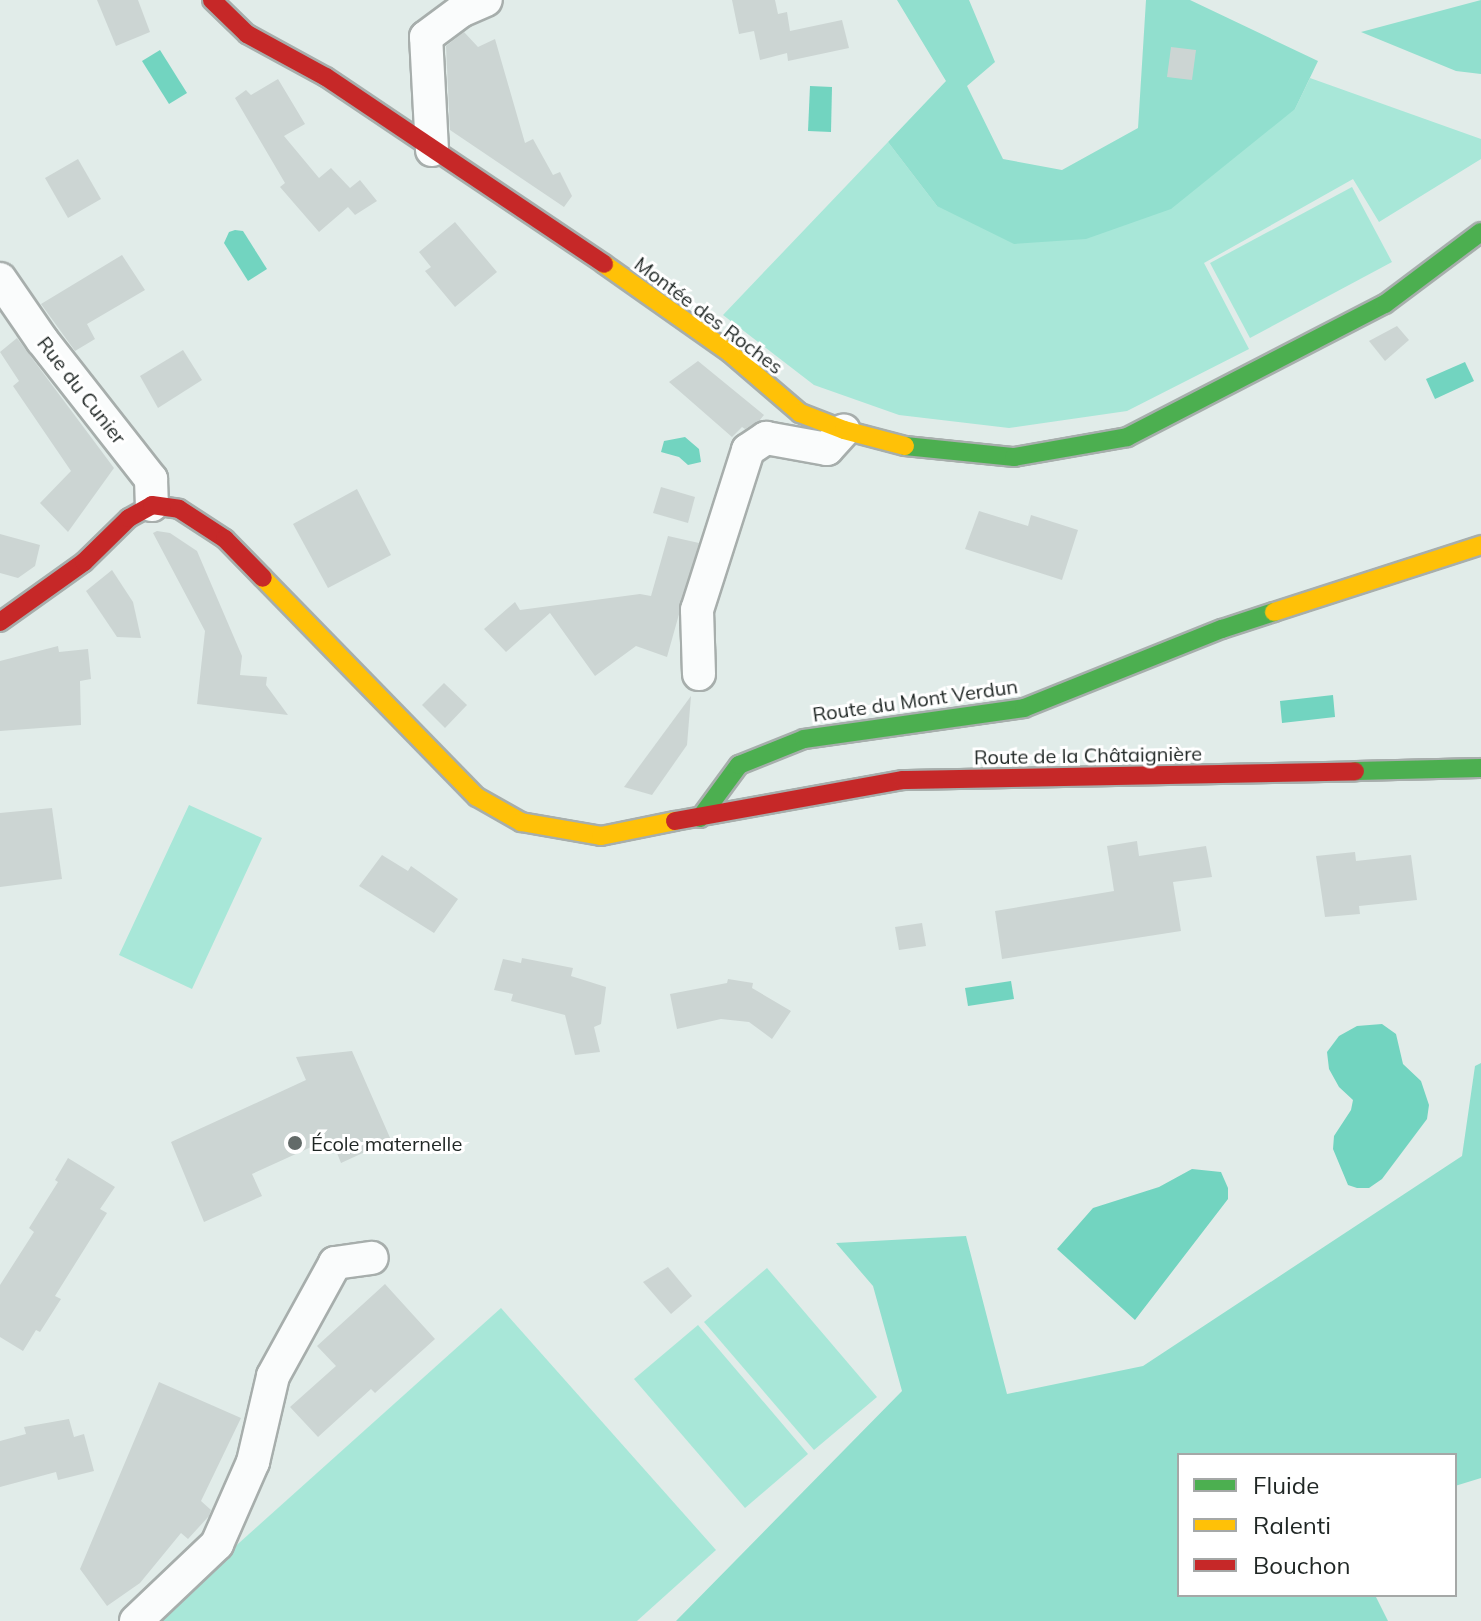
<!DOCTYPE html>
<meta charset="utf-8">
<style>
body{margin:0}
#map{position:relative;width:1481px;height:1621px;overflow:hidden;background:#e1ece9;font-family:Mulish,sans-serif}
div>[style]{position:absolute}
.green>*{inset:0;background:#a8e7d8}
.forest>*{inset:0;background:#91dfce}
.water>*{inset:0;background:#72d4c0}
.building>*{inset:0;background:#ccd5d3}
.roads{filter:drop-shadow(2px 0 #a7aeac) drop-shadow(-2px 0 #a7aeac) drop-shadow(0 2px #a7aeac) drop-shadow(0 -2px #a7aeac)}
.street>*{height:32px;margin:-16px;padding:0 16px;transform-origin:16px;border-radius:16px;background:#fafcfc}
.fast>*{height:18px;margin:-9px;padding:0 9px;transform-origin:9px;border-radius:9px;background:#4caf50}
.slow>*{height:18px;margin:-9px;padding:0 9px;transform-origin:9px;border-radius:9px;background:#ffc107}
.jam>*{height:18px;margin:-9px;padding:0 9px;transform-origin:9px;border-radius:9px;background:#c62828}
.dots>*{width:22px;height:22px;translate:-50% -50%;box-sizing:border-box;border:4px solid #fff;border-radius:50%}
span{translate:-50% -50%;white-space:nowrap;text-align:center;line-height:1.15;-webkit-text-stroke:6px #fff;paint-order:stroke}
.street-label{font-size:20px;color:#1f2624}
.poi-label{font-size:20px;color:#1f2624}
.left{translate:0 -50%;text-align:left}
.legend{position:absolute;left:1177px;top:1453px;width:280px;height:144px;box-sizing:border-box;background:#fff;border:2px solid #a5a8a7;margin:0;padding:10px 14px;list-style:none;font-size:24px;color:#1f2624}
.legend li{display:flex;align-items:center;gap:16px;height:40px}
.legend b{width:40px;border:2px solid #a5a8a7}
</style>
<div id="map">
<div class="green">
<div style="clip-path:polygon(1310px 78px,1481px 139px,1481px 159px,1379px 222px,1353px 179px,1204px 263px,1249px 349px,1127px 411px,1009px 428px,899px 415px,814px 385px,723px 315px,888px 142px,937px 206px,1295px 109px)"></div>
<div style="clip-path:polygon(1352px 187px,1392px 262px,1250px 338px,1210px 263px)"></div>
<div style="clip-path:polygon(189px 805px,262px 838px,192px 989px,119px 955px)"></div>
<div style="clip-path:polygon(767px 1268px,877px 1397px,814px 1450px,704px 1322px)"></div>
<div style="clip-path:polygon(501px 1308px,716px 1550px,637px 1621px,152px 1621px)"></div>
<div style="clip-path:polygon(698px 1325px,808px 1454px,745px 1508px,634px 1379px)"></div>
</div>
<div class="forest">
<div style="clip-path:polygon(897px 0,969px 0,995px 62px,967px 86px,1003px 159px,1062px 170px,1138px 128px,1146px 0,1190px 0,1318px 61px,1295px 109px,1171px 209px,1086px 239px,1014px 244px,937px 206px,888px 142px,946px 81px)"></div>
<div style="clip-path:polygon(1481px 0,1481px 74px,1456px 71px,1361px 32px)"></div>
<div style="clip-path:polygon(1481px 1063px,1481px 1478px,1455px 1486px,1455px 1455px,1179px 1455px,1179px 1595px,1375px 1595px,1388px 1621px,676px 1621px,902px 1391px,873px 1286px,836px 1243px,966px 1236px,1007px 1394px,1143px 1366px,1462px 1156px,1475px 1066px)"></div>
</div>
<div class="water">
<div style="clip-path:polygon(160px 50px,187px 93px,169px 104px,142px 61px)"></div>
<div style="clip-path:polygon(810px 86px,832px 87px,831px 132px,808px 131px)"></div>
<div style="clip-path:polygon(235px 230px,243px 231px,267px 269px,248px 281px,224px 243px,229px 232px)"></div>
<div style="clip-path:polygon(1465px 362px,1474px 381px,1435px 399px,1426px 379px)"></div>
<div style="clip-path:polygon(685px 437px,699px 449px,701px 462px,688px 465px,679px 457px,661px 452px,664px 441px)"></div>
<div style="clip-path:polygon(1333px 695px,1335px 717px,1282px 723px,1280px 701px)"></div>
<div style="clip-path:polygon(1011px 981px,1014px 999px,968px 1006px,965px 988px)"></div>
<div style="clip-path:polygon(1382px 1024px,1396px 1034px,1403px 1064px,1421px 1081px,1429px 1105px,1427px 1119px,1382px 1179px,1369px 1188px,1357px 1188px,1348px 1185px,1333px 1149px,1334px 1136px,1351px 1110px,1353px 1100px,1339px 1087px,1329px 1069px,1327px 1052px,1339px 1036px,1357px 1026px)"></div>
<div style="clip-path:polygon(1192px 1169px,1221px 1172px,1228px 1188px,1228px 1199px,1135px 1320px,1057px 1249px,1093px 1208px,1159px 1187px)"></div>
</div>
<div class="building">
<div style="clip-path:polygon(97px 0,138px 0,150px 32px,116px 46px)"></div>
<div style="clip-path:polygon(732px 0,775px 0,778px 14px,787px 12px,790px 31px,842px 20px,849px 48px,788px 61px,787px 53px,760px 60px,754px 31px,739px 34px)"></div>
<div style="clip-path:polygon(464px 32px,478px 47px,495px 39px,525px 143px,533px 139px,553px 175px,560px 172px,572px 196px,564px 207px,450px 130px,446px 46px)"></div>
<div style="clip-path:polygon(1171px 47px,1196px 50px,1192px 80px,1167px 77px)"></div>
<div style="clip-path:polygon(278px 79px,305px 124px,284px 136px,319px 178px,331px 168px,350px 188px,360px 180px,377px 201px,355px 215px,348px 207px,319px 232px,280px 187px,285px 183px,235px 98px,246px 90px,251px 95px)"></div>
<div style="clip-path:polygon(78px 159px,101px 199px,68px 218px,45px 178px)"></div>
<div style="clip-path:polygon(455px 222px,497px 272px,455px 307px,425px 271px,431px 267px,419px 252px)"></div>
<div style="clip-path:polygon(122px 255px,145px 290px,87px 324px,95px 339px,75px 351px,41px 304px)"></div>
<div style="clip-path:polygon(1397px 326px,1409px 340px,1385px 361px,1369px 341px)"></div>
<div style="clip-path:polygon(17px 338px,114px 468px,68px 532px,40px 503px,71px 471px,13px 386px,19px 381px,0 352px)"></div>
<div style="clip-path:polygon(183px 350px,202px 380px,158px 408px,140px 376px)"></div>
<div style="clip-path:polygon(698px 361px,764px 415px,759px 421px,745px 429px,742px 427px,732px 437px,669px 382px)"></div>
<div style="clip-path:polygon(661px 487px,695px 497px,688px 523px,653px 513px)"></div>
<div style="clip-path:polygon(357px 489px,391px 555px,328px 588px,293px 524px)"></div>
<div style="clip-path:polygon(979px 511px,1028px 526px,1031px 515px,1078px 530px,1062px 580px,965px 549px)"></div>
<div style="clip-path:polygon(157px 531px,170px 533px,197px 551px,242px 656px,240px 675px,267px 677px,266px 685px,288px 715px,197px 704px,205px 631px,153px 533px)"></div>
<div style="clip-path:polygon(0 534px,40px 545px,35px 566px,18px 578px,0 573px)"></div>
<div style="clip-path:polygon(668px 536px,699px 543px,667px 657px,636px 646px,595px 676px,550px 613px,506px 652px,484px 629px,515px 602px,520px 610px,640px 594px,651px 596px)"></div>
<div style="clip-path:polygon(112px 570px,133px 602px,141px 638px,117px 637px,86px 591px)"></div>
<div style="clip-path:polygon(58px 646px,59px 652px,88px 649px,91px 679px,80px 681px,81px 725px,0 731px,0 661px)"></div>
<div style="clip-path:polygon(444px 683px,467px 705px,445px 728px,422px 705px)"></div>
<div style="clip-path:polygon(691px 696px,687px 745px,652px 795px,624px 787px)"></div>
<div style="clip-path:polygon(52px 808px,62px 879px,0 887px,0 813px)"></div>
<div style="clip-path:polygon(1137px 841px,1139px 856px,1206px 846px,1212px 877px,1173px 882px,1181px 931px,1002px 959px,995px 911px,1114px 891px,1107px 846px)"></div>
<div style="clip-path:polygon(1355px 852px,1356px 861px,1411px 855px,1417px 900px,1359px 906px,1360px 914px,1325px 917px,1316px 856px)"></div>
<div style="clip-path:polygon(382px 855px,408px 871px,411px 866px,458px 899px,434px 933px,359px 886px)"></div>
<div style="clip-path:polygon(922px 923px,926px 946px,899px 950px,895px 927px)"></div>
<div style="clip-path:polygon(522px 958px,573px 968px,571px 976px,606px 987px,601px 1024px,594px 1027px,600px 1052px,575px 1055px,565px 1015px,511px 1001px,513px 994px,494px 990px,503px 959px,521px 963px)"></div>
<div style="clip-path:polygon(728px 979px,753px 983px,752px 988px,791px 1011px,772px 1039px,749px 1022px,721px 1019px,677px 1029px,670px 994px,727px 983px)"></div>
<div style="clip-path:polygon(352px 1051px,391px 1140px,341px 1163px,331px 1138px,252px 1174px,262px 1196px,204px 1222px,171px 1142px,306px 1080px,296px 1057px)"></div>
<div style="clip-path:polygon(68px 1158px,115px 1187px,100px 1209px,107px 1213px,55px 1296px,61px 1299px,40px 1332px,36px 1330px,23px 1351px,0 1337px,0 1285px,34px 1232px,29px 1228px,58px 1182px,55px 1180px)"></div>
<div style="clip-path:polygon(668px 1267px,692px 1296px,671px 1314px,643px 1282px)"></div>
<div style="clip-path:polygon(385px 1284px,435px 1339px,375px 1393px,371px 1389px,318px 1437px,290px 1407px,336px 1366px,317px 1346px)"></div>
<div style="clip-path:polygon(159px 1382px,241px 1418px,201px 1501px,211px 1510px,209px 1516px,188px 1539px,181px 1533px,140px 1583px,107px 1606px,80px 1569px)"></div>
<div style="clip-path:polygon(69px 1419px,74px 1437px,84px 1434px,94px 1471px,58px 1480px,56px 1472px,0 1487px,0 1441px,26px 1434px,24px 1427px)"></div>
</div>
<div class="roads">
<div class="street">
<div style="left:432px;top:150px;width:113px;rotate:-93deg"></div>
<div style="left:426px;top:37px;width:44px;rotate:-36.6deg"></div>
<div style="left:461px;top:11px;width:27px;rotate:-24deg"></div>
<div style="left:0;top:279px;width:74px;rotate:55.5deg"></div>
<div style="left:42px;top:340px;width:177px;rotate:51.9deg"></div>
<div style="left:151px;top:479px;width:26px;rotate:88deg"></div>
<div style="left:699px;top:674px;width:64px;rotate:-91.8deg"></div>
<div style="left:697px;top:610px;width:168px;rotate:-72.3deg"></div>
<div style="left:748px;top:450px;width:22px;rotate:-34deg"></div>
<div style="left:766px;top:438px;width:62px;rotate:10.2deg"></div>
<div style="left:827px;top:449px;width:25px;rotate:-48deg"></div>
<div style="left:136px;top:1621px;width:112px;rotate:-43.5deg"></div>
<div style="left:217px;top:1544px;width:90px;rotate:-66.3deg"></div>
<div style="left:253px;top:1462px;width:88px;rotate:-76.9deg"></div>
<div style="left:273px;top:1376px;width:129px;rotate:-61.2deg"></div>
<div style="left:335px;top:1263px;width:37px;rotate:-8deg"></div>
</div>
<div class="fast">
<div style="left:905px;top:446px;width:110px;rotate:5.8deg"></div>
<div style="left:1014px;top:457px;width:115px;rotate:-10deg"></div>
<div style="left:1127px;top:437px;width:290px;rotate:-27.3deg"></div>
<div style="left:1385px;top:304px;width:120px;rotate:-36.9deg"></div>
<div style="left:1355px;top:771px;width:126px;rotate:-1.4deg"></div>
<div style="left:700px;top:818px;width:66px;rotate:-53.7deg"></div>
<div style="left:739px;top:765px;width:70px;rotate:-21.8deg"></div>
<div style="left:804px;top:739px;width:222px;rotate:-8deg"></div>
<div style="left:1024px;top:708px;width:213px;rotate:-21.8deg"></div>
<div style="left:1222px;top:629px;width:55px;rotate:-18.1deg"></div>
</div>
<div class="slow">
<div style="left:604px;top:264px;width:154px;rotate:35.2deg"></div>
<div style="left:730px;top:353px;width:92px;rotate:40.6deg"></div>
<div style="left:800px;top:413px;width:47px;rotate:21.1deg"></div>
<div style="left:844px;top:430px;width:63px;rotate:14.7deg"></div>
<div style="left:263px;top:578px;width:306px;rotate:45.7deg"></div>
<div style="left:477px;top:797px;width:51px;rotate:29.6deg"></div>
<div style="left:521px;top:822px;width:81px;rotate:9.9deg"></div>
<div style="left:601px;top:836px;width:76px;rotate:-11.5deg"></div>
<div style="left:1274px;top:612px;width:218px;rotate:-17.9deg"></div>
</div>
<div class="jam">
<div style="left:212px;top:0;width:49px;rotate:44.2deg"></div>
<div style="left:247px;top:34px;width:90px;rotate:28.6deg"></div>
<div style="left:326px;top:77px;width:335px;rotate:33.9deg"></div>
<div style="left:0;top:622px;width:103px;rotate:-35.5deg"></div>
<div style="left:84px;top:562px;width:63px;rotate:-44.4deg"></div>
<div style="left:129px;top:518px;width:26px;rotate:-29deg"></div>
<div style="left:152px;top:505px;width:27px;rotate:8deg"></div>
<div style="left:179px;top:509px;width:55px;rotate:33.1deg"></div>
<div style="left:225px;top:539px;width:54px;rotate:45.7deg"></div>
<div style="left:675px;top:821px;width:232px;rotate:-10.2deg"></div>
<div style="left:903px;top:780px;width:452px;rotate:-1.1deg"></div>
</div>
</div>
<div class="dots">
<div style="left:295px;top:1143px;background:#636b69"></div>
</div>
<div class="street-label">
<span style="left:709px;top:315px;rotate:37deg">Montée des Roches</span>
<span style="left:82px;top:390px;rotate:52deg">Rue du Cunier</span>
<span style="left:915px;top:700px;rotate:-8deg">Route du Mont Verdun</span>
<span style="left:1088px;top:755px;rotate:-1deg">Route de la Châtaignière</span>
</div>
<div class="poi-label">
<span class="left" style="left:311px;top:1143px">École maternelle</span>
</div>
<ul class="legend">
<li><b style="height:10px;background:#4caf50"></b>Fluide</li>
<li><b style="height:10px;background:#ffc107"></b>Ralenti</li>
<li><b style="height:10px;background:#c62828"></b>Bouchon</li>
</ul>
</div>
